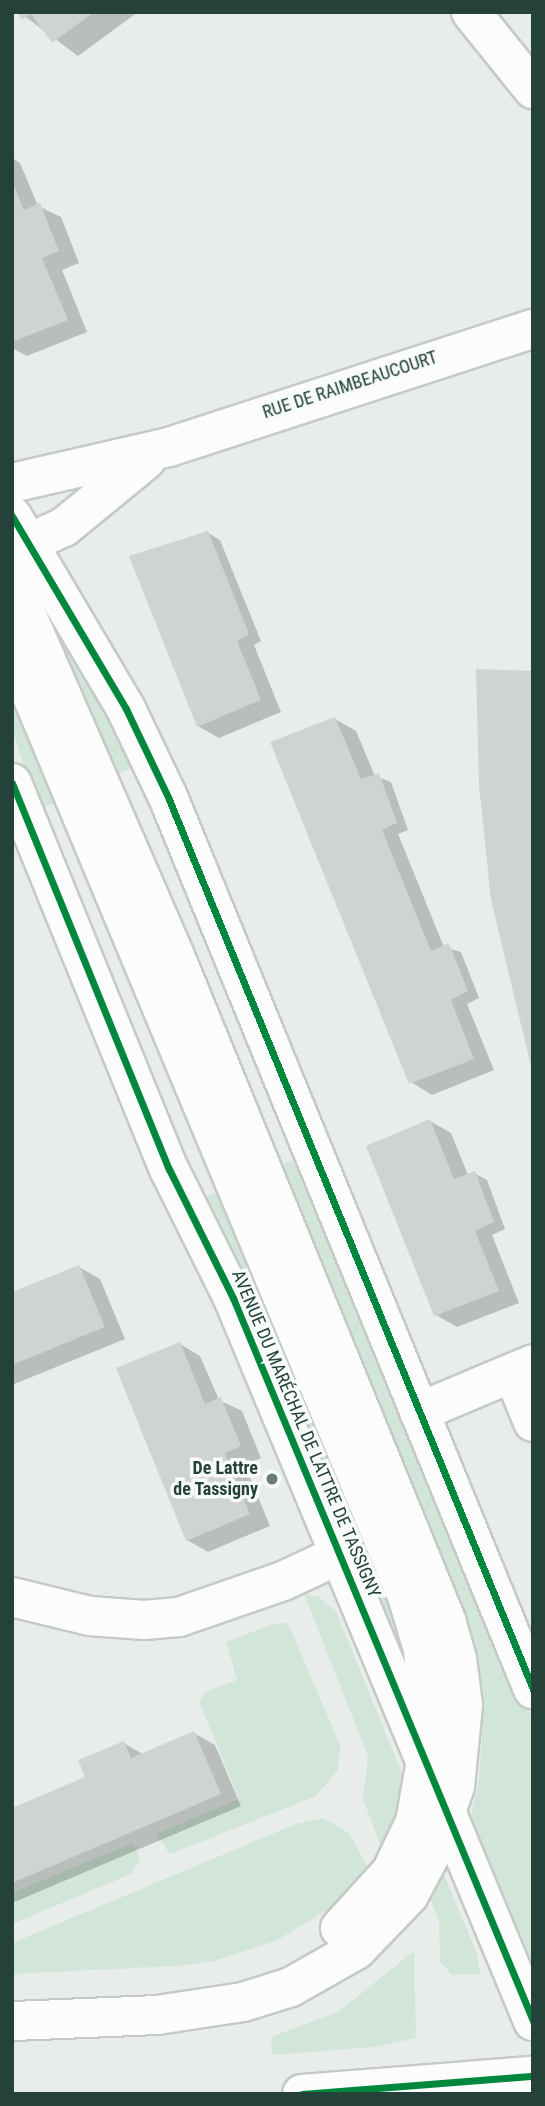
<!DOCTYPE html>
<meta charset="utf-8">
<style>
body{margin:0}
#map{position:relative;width:545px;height:2106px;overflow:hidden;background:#e8edeb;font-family:"Roboto Condensed",sans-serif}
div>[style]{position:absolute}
.green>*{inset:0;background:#d1e6d8}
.shadow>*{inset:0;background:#0003}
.building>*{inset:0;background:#cfd4d2}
.roads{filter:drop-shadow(2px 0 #c5cac8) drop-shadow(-2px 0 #c5cac8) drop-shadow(0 2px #c5cac8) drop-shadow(0 -2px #c5cac8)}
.minor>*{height:38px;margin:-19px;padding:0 19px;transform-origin:19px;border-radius:19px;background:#fcfcfc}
.cycleway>*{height:7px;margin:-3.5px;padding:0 3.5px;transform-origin:3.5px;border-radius:3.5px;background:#00873e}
.dots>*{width:19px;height:19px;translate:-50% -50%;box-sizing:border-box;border:4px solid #f7fbf9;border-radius:50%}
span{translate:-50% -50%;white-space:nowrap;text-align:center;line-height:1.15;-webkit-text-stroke:7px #f7fbf9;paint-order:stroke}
.street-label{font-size:18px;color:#24423a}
.poi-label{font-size:18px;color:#24423a;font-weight:700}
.right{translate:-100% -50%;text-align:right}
.frame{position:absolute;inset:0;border:14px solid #24423a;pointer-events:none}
</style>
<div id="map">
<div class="green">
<div style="clip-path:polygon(42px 609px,51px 610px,137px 766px,115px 775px)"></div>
<div style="clip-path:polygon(12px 689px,61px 801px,38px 809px,12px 729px)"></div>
<div style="clip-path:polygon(298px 1158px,533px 1721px,533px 1967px,528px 1969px,469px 1825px,479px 1779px,482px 1736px,477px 1668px,276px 1167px)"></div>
<div style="clip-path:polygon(221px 1190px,397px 1619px,407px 1666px,404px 1667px,199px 1199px)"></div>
<div style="clip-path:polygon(304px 1594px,319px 1597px,336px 1611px,403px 1776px,401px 1800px,381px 1847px,363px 1799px,368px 1756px)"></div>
<div style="clip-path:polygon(288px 1623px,340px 1745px,338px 1770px,316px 1796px,170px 1854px,156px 1834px,239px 1799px,199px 1701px,207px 1691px,237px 1680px,226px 1642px,273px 1624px)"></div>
<div style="clip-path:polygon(323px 1818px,349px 1833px,368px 1868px,329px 1909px,276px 1941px,214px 1961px,178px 1966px,12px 1974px,12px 1943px,296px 1824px)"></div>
<div style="clip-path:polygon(133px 1843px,140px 1859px,131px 1874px,12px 1924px,12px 1893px)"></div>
<div style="clip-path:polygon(442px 1870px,477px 1954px,480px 1974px,452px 1975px,440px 1962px,439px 1921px,429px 1895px)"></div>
<div style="clip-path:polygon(414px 1951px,416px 2038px,373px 2047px,272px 2055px,271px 2037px,338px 2012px)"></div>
</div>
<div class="shadow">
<div style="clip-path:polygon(19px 12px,138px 12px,78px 56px)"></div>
<div style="clip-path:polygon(12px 158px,20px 163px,38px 206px,61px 217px,79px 263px,62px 270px,87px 332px,27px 356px,12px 348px)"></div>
<div style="clip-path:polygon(208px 533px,220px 540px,261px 641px,254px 645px,281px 712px,219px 738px,198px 726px,131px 557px)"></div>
<div style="clip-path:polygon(533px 674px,533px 1063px,498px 927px)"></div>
<div style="clip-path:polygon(335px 719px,356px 731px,375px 776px,391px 782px,408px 830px,398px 834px,444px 947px,461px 952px,479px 998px,467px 1004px,494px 1070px,432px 1095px,411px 1082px)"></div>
<div style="clip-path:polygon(430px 1121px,451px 1133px,468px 1175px,474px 1173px,487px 1180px,505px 1229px,492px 1235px,519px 1303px,457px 1327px,436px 1315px)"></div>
<div style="clip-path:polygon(79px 1267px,100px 1279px,125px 1339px,12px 1385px,12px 1294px)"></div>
<div style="clip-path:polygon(180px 1344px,200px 1356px,219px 1400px,242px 1411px,261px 1458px,245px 1465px,270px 1526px,208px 1552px,187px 1540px)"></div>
<div style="clip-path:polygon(194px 1733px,215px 1745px,241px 1806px,12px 1903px,12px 1810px,87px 1778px,124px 1743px,144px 1755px)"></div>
</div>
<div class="building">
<div style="clip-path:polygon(17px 12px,94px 12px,52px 43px,31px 14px,22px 20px)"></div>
<div style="clip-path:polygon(12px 181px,24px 210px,40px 203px,49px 226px,59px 251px,42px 258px,68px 320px,12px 342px)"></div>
<div style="clip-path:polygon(208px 531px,249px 634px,237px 641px,261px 700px,197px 727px,129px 556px)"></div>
<div style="clip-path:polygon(476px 669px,533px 671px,532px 1070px,491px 900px,479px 785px)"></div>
<div style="clip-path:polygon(335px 717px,361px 779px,379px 773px,397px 823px,382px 830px,431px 951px,449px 943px,468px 991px,451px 1000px,474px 1059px,409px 1084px,270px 742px)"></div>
<div style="clip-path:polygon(430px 1119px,454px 1179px,475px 1171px,494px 1222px,475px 1231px,499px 1291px,434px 1316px,366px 1146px)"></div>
<div style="clip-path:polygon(79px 1265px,105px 1327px,12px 1365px,12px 1292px)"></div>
<div style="clip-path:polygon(180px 1342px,205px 1404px,221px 1397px,241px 1446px,225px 1453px,250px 1514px,186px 1541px,116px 1368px)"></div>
<div style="clip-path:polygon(194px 1731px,221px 1794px,12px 1883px,12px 1808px,85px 1777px,78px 1760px,124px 1741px,131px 1758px)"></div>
</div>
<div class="roads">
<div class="minor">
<div style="left:471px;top:12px;width:99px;rotate:51.2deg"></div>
<div style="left:12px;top:483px;width:161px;rotate:-12.9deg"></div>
<div style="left:169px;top:447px;width:383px;rotate:-18deg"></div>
<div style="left:12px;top:516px;width:224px;rotate:59.4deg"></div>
<div style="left:126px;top:709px;width:98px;rotate:64.5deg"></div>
<div style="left:168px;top:797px;width:964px;rotate:67.75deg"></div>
<div style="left:12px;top:551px;width:57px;rotate:-24.8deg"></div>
<div style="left:64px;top:527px;width:106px;rotate:-39.3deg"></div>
<div style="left:12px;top:581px;width:409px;rotate:66.5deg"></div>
<div style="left:175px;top:956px;width:717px;rotate:67.8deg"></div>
<div style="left:446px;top:1620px;width:41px;rotate:74.2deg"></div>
<div style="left:457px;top:1659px;width:46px;rotate:82.6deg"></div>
<div style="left:463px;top:1705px;width:81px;rotate:95.6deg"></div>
<div style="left:455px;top:1786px;width:68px;rotate:109deg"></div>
<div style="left:433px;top:1850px;width:51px;rotate:118.1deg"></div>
<div style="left:409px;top:1895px;width:76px;rotate:133.9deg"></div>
<div style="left:356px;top:1950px;width:75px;rotate:150.4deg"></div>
<div style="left:291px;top:1987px;width:50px;rotate:162.6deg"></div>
<div style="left:243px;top:2002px;width:87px;rotate:171.4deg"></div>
<div style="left:157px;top:2015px;width:145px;rotate:177.6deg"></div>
<div style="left:12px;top:648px;width:1027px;rotate:67.38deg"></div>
<div style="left:407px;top:1596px;width:55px;rotate:73.2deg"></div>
<div style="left:423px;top:1649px;width:89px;rotate:85.5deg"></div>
<div style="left:430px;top:1738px;width:85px;rotate:100.1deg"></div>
<div style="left:415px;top:1822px;width:55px;rotate:115.6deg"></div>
<div style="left:391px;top:1872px;width:76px;rotate:132.3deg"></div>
<div style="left:12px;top:783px;width:417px;rotate:67.9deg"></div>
<div style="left:169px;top:1169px;width:144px;rotate:63.6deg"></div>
<div style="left:233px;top:1298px;width:783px;rotate:67.46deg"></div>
<div style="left:513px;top:1373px;width:53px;rotate:67.8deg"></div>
<div style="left:419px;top:1412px;width:124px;rotate:-22.8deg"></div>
<div style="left:12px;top:1597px;width:80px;rotate:13.7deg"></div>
<div style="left:90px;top:1616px;width:54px;rotate:4.2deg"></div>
<div style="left:144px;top:1620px;width:35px;rotate:-5deg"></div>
<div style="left:179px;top:1617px;width:110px;rotate:-19.1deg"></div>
<div style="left:283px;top:1581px;width:64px;rotate:-25deg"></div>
<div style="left:302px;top:2094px;width:232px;rotate:-4.5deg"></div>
</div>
</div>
<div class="cycleway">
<div style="left:12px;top:516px;width:224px;rotate:59.4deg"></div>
<div style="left:126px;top:709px;width:98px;rotate:64.5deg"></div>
<div style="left:168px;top:797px;width:964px;rotate:67.75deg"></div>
<div style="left:12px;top:783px;width:417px;rotate:67.9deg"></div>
<div style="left:169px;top:1169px;width:144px;rotate:63.6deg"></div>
<div style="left:233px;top:1298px;width:783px;rotate:67.46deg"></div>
<div style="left:302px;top:2094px;width:232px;rotate:-4.5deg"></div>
</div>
<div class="dots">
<div style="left:272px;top:1479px;background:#697e78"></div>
</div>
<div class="street-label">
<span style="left:350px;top:385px;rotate:-18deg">RUE DE RAIMBEAUCOURT</span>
<span style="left:306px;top:1434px;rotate:67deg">AVENUE DU MARÉCHAL DE LATTRE DE TASSIGNY</span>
</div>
<div class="poi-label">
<span class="right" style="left:258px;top:1479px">De Lattre<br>de Tassigny</span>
</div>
<div class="frame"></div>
</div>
